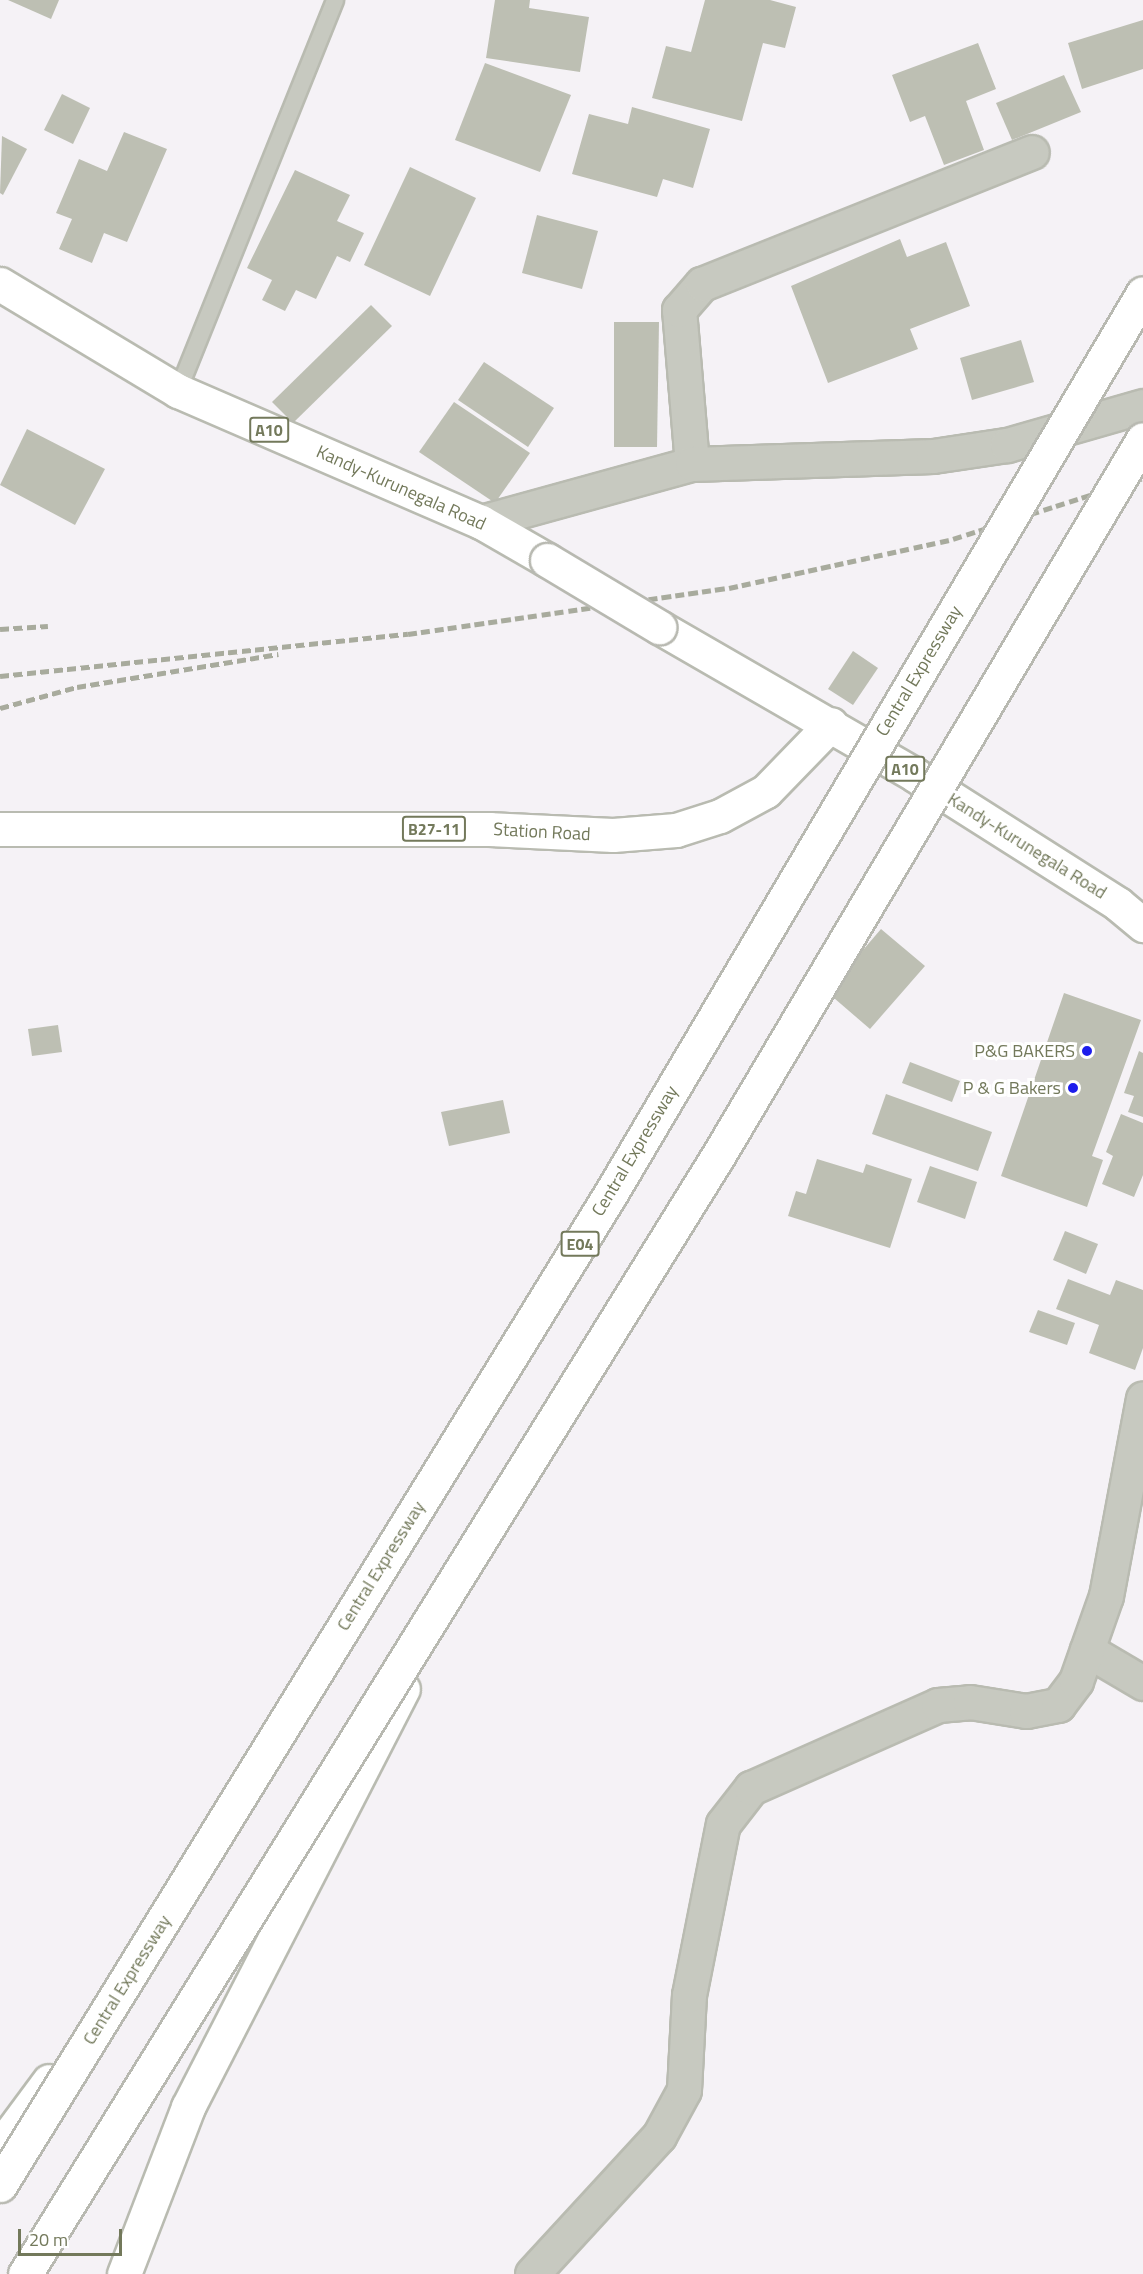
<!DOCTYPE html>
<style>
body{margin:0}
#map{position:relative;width:1143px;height:2274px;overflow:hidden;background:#f5f2f6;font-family:"Titillium Web",sans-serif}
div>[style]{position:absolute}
.building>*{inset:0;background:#bdbfb3}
.roads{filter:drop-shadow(2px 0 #b9bbb1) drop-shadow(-2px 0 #b9bbb1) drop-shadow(0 2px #b9bbb1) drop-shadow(0 -2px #b9bbb1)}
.service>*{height:16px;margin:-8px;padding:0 8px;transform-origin:8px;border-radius:8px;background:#c7c9c0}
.minor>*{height:33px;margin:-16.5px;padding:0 16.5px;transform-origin:16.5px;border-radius:16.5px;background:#c7c9c0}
.tertiary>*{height:33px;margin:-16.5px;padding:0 16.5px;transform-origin:16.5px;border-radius:16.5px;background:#c7c9c0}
.primary>*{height:33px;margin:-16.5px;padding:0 16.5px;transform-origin:16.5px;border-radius:16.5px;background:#fff}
.trunk>*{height:33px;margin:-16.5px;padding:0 16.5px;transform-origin:16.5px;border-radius:16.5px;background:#fff}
.motorway>*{height:33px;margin:-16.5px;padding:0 16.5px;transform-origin:16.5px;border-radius:16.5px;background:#fff}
.rail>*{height:4.5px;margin-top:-2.25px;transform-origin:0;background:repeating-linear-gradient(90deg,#a8ab9d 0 9px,transparent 0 13.5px)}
.bridges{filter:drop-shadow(2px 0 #b8b9b1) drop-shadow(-2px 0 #b8b9b1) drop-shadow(0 2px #b8b9b1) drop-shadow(0 -2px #b8b9b1)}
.trunk-bridge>*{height:33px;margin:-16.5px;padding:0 16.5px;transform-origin:16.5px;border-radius:16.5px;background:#fff}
.motorway-bridge>*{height:33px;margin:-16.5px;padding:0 16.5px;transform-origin:16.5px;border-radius:16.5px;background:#fff}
.dots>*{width:16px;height:16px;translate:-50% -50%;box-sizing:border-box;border:3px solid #fff;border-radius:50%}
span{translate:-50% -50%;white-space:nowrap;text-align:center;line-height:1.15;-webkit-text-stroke:6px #fff;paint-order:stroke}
.shield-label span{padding:2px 4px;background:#fff;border:2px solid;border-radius:4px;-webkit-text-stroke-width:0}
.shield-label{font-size:16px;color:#73795b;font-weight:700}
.street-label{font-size:18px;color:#73795b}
.poi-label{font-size:18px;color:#73795b}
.right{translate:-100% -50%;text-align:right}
.scale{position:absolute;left:18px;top:2229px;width:104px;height:27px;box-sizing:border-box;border:3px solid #73795b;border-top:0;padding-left:8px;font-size:18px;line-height:21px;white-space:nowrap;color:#73795b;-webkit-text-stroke:4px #fff;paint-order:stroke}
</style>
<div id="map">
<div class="building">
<div style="clip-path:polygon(8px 0,59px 0,51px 19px)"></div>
<div style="clip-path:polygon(495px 0,530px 0,529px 8px,589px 17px,580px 72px,486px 58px)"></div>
<div style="clip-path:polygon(705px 0,770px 0,796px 7px,785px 48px,763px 43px,742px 121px,652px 98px,666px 46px,691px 52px)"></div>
<div style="clip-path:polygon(1143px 20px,1143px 69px,1082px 89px,1068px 43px)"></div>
<div style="clip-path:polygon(978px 43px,996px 89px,966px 101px,984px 150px,944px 165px,925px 116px,910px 122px,892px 75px)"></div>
<div style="clip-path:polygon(485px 63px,571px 95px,540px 172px,455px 140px)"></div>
<div style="clip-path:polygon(1064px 75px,1081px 112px,1012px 140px,996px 103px)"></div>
<div style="clip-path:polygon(62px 94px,90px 108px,73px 144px,44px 130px)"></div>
<div style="clip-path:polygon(632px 107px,710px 129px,693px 188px,663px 179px,657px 197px,572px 174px,589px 114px,628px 124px)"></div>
<div style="clip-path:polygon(124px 132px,167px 149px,127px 242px,104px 233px,92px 263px,59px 249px,72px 219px,56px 213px,79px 159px,107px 171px)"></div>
<div style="clip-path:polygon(2px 136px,27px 149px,3px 195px,0 193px)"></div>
<div style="clip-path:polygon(410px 167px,476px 198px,430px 296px,364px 265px)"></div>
<div style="clip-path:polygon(295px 170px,350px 195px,337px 221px,364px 233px,350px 262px,337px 256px,316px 299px,296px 290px,285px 311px,262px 300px,272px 280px,247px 268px)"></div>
<div style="clip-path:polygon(537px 215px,598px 231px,582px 289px,522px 273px)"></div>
<div style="clip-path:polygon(900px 239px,907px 257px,946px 242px,970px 306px,910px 329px,918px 349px,828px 383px,791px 286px)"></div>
<div style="clip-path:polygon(371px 305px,392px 326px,293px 423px,272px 402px)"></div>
<div style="clip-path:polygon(614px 322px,659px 322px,657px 447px,614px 447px)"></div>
<div style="clip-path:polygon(1021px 340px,1034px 382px,972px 400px,960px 358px)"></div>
<div style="clip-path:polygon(484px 362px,554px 408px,528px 447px,458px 400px)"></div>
<div style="clip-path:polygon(454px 402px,530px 453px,495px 503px,419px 452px)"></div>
<div style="clip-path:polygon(27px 429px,105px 469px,75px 525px,0 485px)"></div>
<div style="clip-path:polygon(853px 651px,878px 668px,853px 705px,828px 689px)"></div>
<div style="clip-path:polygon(881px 929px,925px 966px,870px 1029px,827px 992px)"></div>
<div style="clip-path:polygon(1064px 993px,1141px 1020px,1092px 1156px,1103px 1160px,1087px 1207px,1001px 1176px)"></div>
<div style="clip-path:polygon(58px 1025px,62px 1052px,32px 1056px,28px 1029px)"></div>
<div style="clip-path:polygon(1139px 1051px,1143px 1053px,1143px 1117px,1128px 1112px,1134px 1096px,1124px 1093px)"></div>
<div style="clip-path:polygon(910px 1062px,960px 1081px,952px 1102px,902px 1083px)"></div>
<div style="clip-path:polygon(886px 1094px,992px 1132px,978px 1171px,872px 1134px)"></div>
<div style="clip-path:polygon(503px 1100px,510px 1133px,449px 1146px,441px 1112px)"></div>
<div style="clip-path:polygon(1121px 1114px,1143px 1123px,1143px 1175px,1134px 1197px,1102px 1184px,1113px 1156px,1106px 1152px)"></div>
<div style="clip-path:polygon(817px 1159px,863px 1173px,866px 1164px,912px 1179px,890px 1248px,788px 1216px,796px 1191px,806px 1194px)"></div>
<div style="clip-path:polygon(930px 1166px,977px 1182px,965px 1219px,917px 1202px)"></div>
<div style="clip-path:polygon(1065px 1231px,1098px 1244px,1086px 1274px,1053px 1260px)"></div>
<div style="clip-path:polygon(1068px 1279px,1110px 1295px,1116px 1280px,1143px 1290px,1143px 1348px,1135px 1370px,1089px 1353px,1099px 1325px,1056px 1309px)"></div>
<div style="clip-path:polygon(1038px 1310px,1075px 1323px,1067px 1345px,1029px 1332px)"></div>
</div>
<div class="roads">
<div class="service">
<div style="left:178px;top:391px;width:421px;rotate:-68.1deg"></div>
</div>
<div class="minor">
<div style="left:692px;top:464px;width:155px;rotate:-94.8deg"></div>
<div style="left:679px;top:310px;width:35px;rotate:-49deg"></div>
<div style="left:702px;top:284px;width:355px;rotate:-21.8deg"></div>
<div style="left:1087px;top:1650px;width:65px;rotate:30.5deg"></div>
<div style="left:532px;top:2274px;width:188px;rotate:-47.4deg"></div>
<div style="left:659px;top:2136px;width:52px;rotate:-61.5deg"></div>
<div style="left:684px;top:2090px;width:95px;rotate:-87deg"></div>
<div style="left:689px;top:1995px;width:174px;rotate:-78.8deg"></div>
<div style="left:723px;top:1824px;width:46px;rotate:-52.1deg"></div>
<div style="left:751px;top:1788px;width:205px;rotate:-23.9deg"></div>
<div style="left:938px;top:1705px;width:32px;rotate:-5deg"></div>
<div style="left:970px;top:1702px;width:57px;rotate:9.1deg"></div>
<div style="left:1026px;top:1711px;width:33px;rotate:-11deg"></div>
<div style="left:1058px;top:1705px;width:30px;rotate:-53deg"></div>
<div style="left:1076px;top:1681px;width:90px;rotate:-70.6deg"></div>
<div style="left:1106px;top:1596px;width:201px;rotate:-79.4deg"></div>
</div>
<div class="tertiary">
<div style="left:481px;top:522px;width:219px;rotate:-15.4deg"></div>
<div style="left:692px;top:464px;width:241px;rotate:-1.9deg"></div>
<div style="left:933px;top:456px;width:75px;rotate:-8.5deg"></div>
<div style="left:1007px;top:445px;width:141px;rotate:-16deg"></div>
</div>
<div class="primary">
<div style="left:0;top:829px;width:489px"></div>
<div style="left:489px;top:829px;width:124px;rotate:2.8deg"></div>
<div style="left:613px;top:835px;width:63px;rotate:-4.5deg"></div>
<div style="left:676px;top:830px;width:46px;rotate:-17.7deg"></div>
<div style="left:720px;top:816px;width:52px;rotate:-28.5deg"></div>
<div style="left:766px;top:791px;width:93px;rotate:-45.9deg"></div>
</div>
<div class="trunk">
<div style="left:0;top:284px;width:208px;rotate:31deg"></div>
<div style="left:178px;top:391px;width:330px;rotate:23.4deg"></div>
<div style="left:481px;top:522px;width:76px;rotate:29.9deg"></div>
<div style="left:659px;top:627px;width:296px;rotate:30deg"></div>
<div style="left:915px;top:775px;width:241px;rotate:32.4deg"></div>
<div style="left:1118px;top:904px;width:33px;rotate:40deg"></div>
</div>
<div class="motorway">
<div style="left:0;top:2147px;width:82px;rotate:-53.4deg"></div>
<div style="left:124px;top:2274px;width:179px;rotate:-69deg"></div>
<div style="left:188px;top:2107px;width:470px;rotate:-62.8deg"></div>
</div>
</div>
<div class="rail">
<div style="left:0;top:629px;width:48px;rotate:-3.6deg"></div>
<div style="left:0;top:676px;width:410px;rotate:-5.9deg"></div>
<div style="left:408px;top:634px;width:324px;rotate:-8.2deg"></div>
<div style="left:729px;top:588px;width:229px;rotate:-12.3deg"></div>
<div style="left:953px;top:539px;width:200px;rotate:-17.8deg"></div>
<div style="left:0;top:708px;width:80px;rotate:-15.3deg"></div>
<div style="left:77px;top:687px;width:204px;rotate:-9.3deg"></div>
</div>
<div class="bridges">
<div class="trunk-bridge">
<div style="left:547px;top:560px;width:131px;rotate:30.9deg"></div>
</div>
<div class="motorway-bridge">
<div style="left:0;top:2185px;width:1165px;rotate:-58.37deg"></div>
<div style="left:611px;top:1193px;width:1045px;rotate:-59.41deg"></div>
<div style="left:25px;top:2274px;width:1315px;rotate:-58.21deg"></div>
<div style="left:718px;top:1156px;width:833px;rotate:-59.34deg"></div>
</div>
</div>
<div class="dots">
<div style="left:1087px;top:1051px;background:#1d1dec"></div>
<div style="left:1073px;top:1088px;background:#1d1dec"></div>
</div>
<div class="shield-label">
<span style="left:269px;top:430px">A10</span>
<span style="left:905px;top:769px">A10</span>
<span style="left:434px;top:829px">B27-11</span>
<span style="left:580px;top:1244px">E04</span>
</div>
<div class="street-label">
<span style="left:401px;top:488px;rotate:24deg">Kandy-Kurunegala Road</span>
<span style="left:919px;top:671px;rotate:-59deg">Central Expressway</span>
<span style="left:542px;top:832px;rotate:3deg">Station Road</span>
<span style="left:1027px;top:846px;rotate:32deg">Kandy-Kurunegala Road</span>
<span style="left:635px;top:1151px;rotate:-59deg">Central Expressway</span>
<span style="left:381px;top:1566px;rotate:-58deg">Central Expressway</span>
<span style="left:127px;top:1980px;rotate:-58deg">Central Expressway</span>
</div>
<div class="poi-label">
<span class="right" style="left:1075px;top:1051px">P&amp;G BAKERS</span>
<span class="right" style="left:1061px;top:1088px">P &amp; G Bakers</span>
</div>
<div class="scale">20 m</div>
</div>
